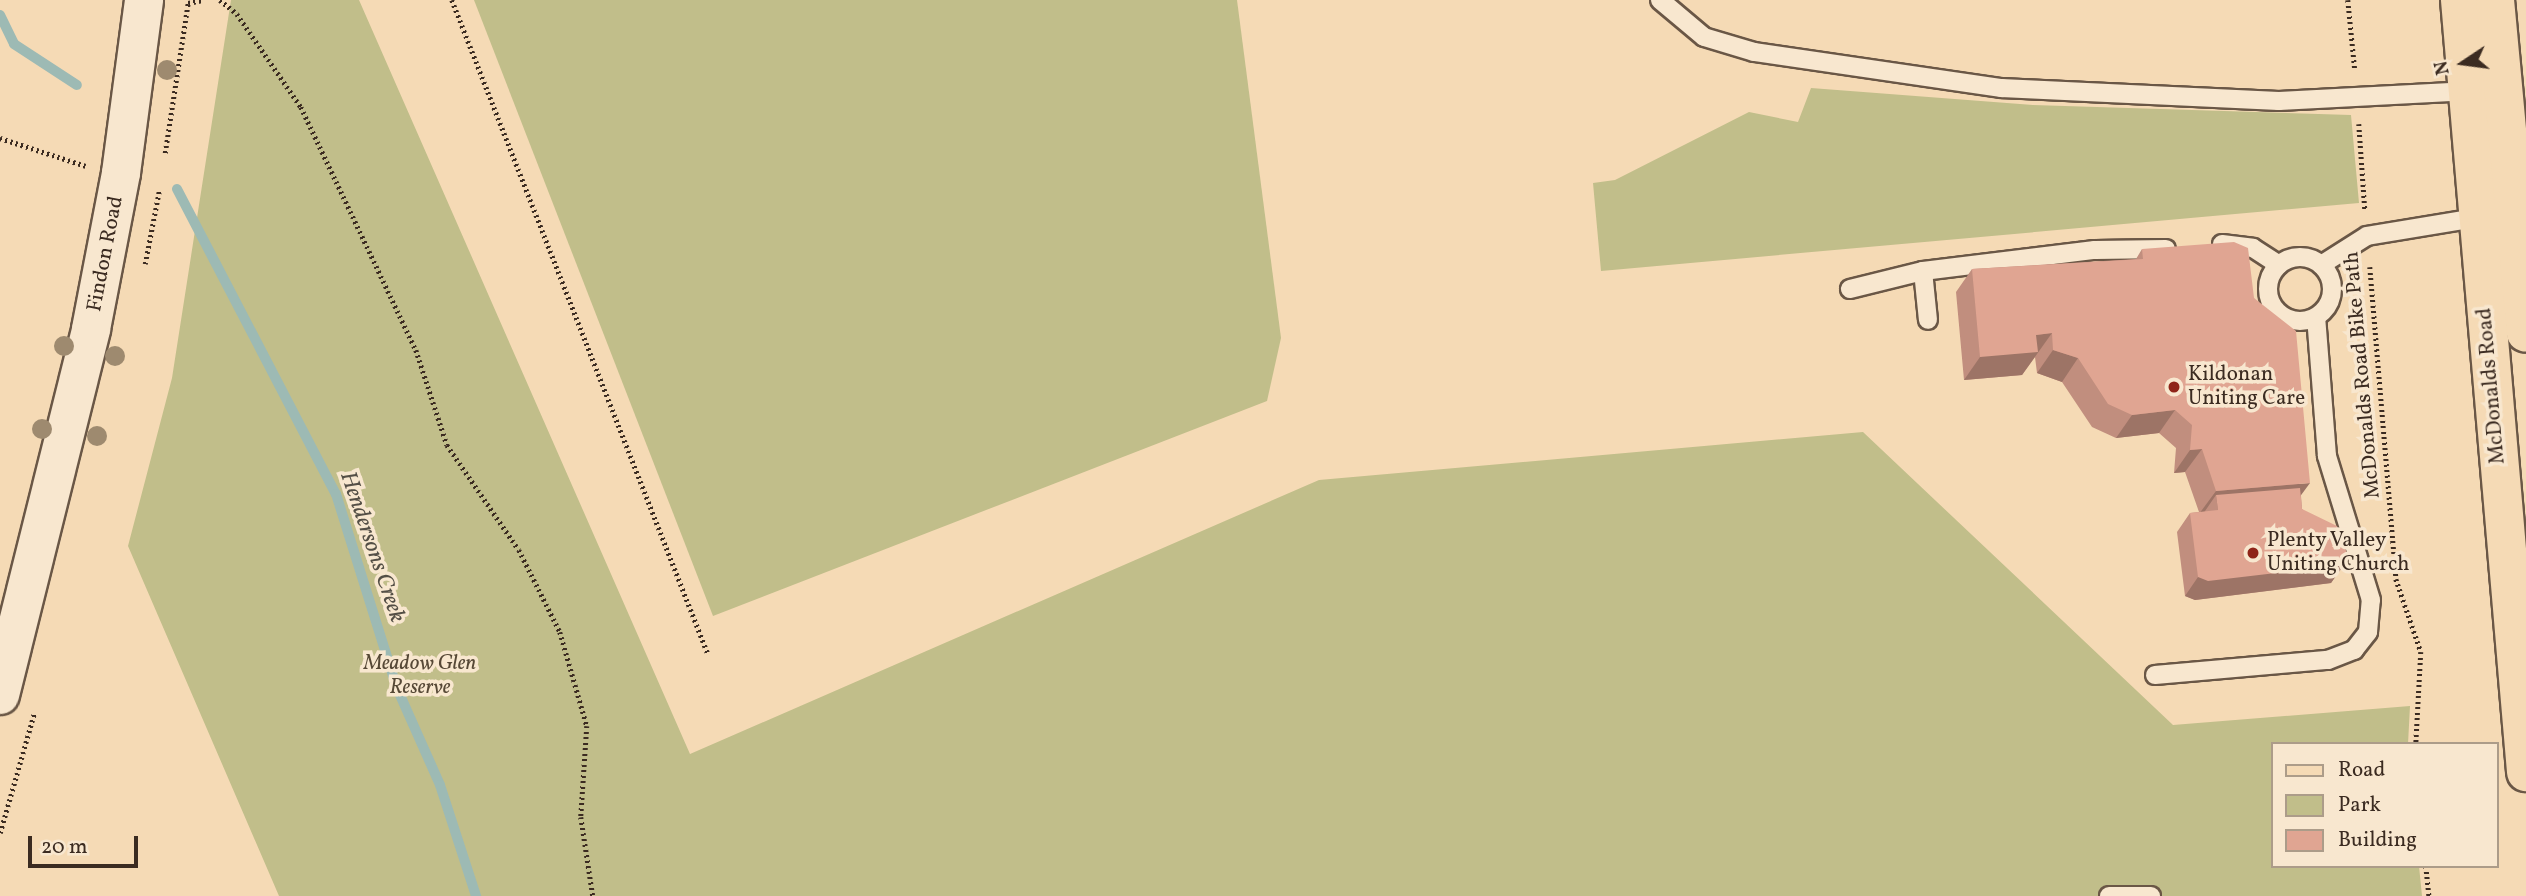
<!DOCTYPE html>
<style>
body{margin:0}
#map{position:relative;width:2526px;height:896px;overflow:hidden;background:#f5dab5;font-family:Vollkorn,serif}
div>[style]{position:absolute}
.green>*{inset:0;background:#c1be8a}
.stream>*{height:10px;margin:-5px;padding:0 5px;transform-origin:5px;border-radius:5px;background:#9dbab4}
.path>*{height:4.5px;margin-top:-2.25px;transform-origin:0;background:repeating-linear-gradient(90deg,#3b2b21 0 2px,transparent 0 5.5px)}
.roads{filter:drop-shadow(2px 0 #6a5746) drop-shadow(-2px 0 #6a5746) drop-shadow(0 2px #6a5746) drop-shadow(0 -2px #6a5746)}
.service>*{height:18px;margin:-9px;padding:0 9px;transform-origin:9px;border-radius:9px;background:#f8e7cf}
.service>.ring{margin:-9px;padding:0;box-sizing:content-box;background:none;border:18px solid #f8e7cf;border-radius:50%}
.secondary>*{height:38px;margin:-19px;padding:0 19px;transform-origin:19px;border-radius:19px;background:#f8e7cf}
.primary>*{height:38px;margin:-19px;padding:0 19px;transform-origin:19px;border-radius:19px;background:#f5dab5}
.trees>*{width:20px;height:20px;margin:-10px;border-radius:50%;background:#9e8a6f}
.wall>*{inset:0;background:#c18e7e}
.shaded-wall>*{inset:0;background:#9d7466}
.building>*{inset:0;background:#e0a592}
.dots>*{width:19px;height:19px;translate:-50% -50%;box-sizing:border-box;border:4px solid #f8e7cf;border-radius:50%}
span{translate:-50% -50%;white-space:nowrap;text-align:center;line-height:1.15;-webkit-text-stroke:7px #f8e7cf;paint-order:stroke}
.street-label{font-size:21px;color:#3b2b21}
.poi-label{font-size:21px;color:#3b2b21}
.left{translate:0 -50%;text-align:left}
.park-label{font-size:21px;color:#564836;font-style:italic}
.water-label{font-size:23px;color:#544f46;font-style:italic}
.legend{position:absolute;left:2271px;top:742px;width:228px;height:126px;box-sizing:border-box;background:#f8e7cf;border:2px solid #ac9c89;margin:0;padding:9px 12px;list-style:none;font-size:21px;color:#3b2b21}
.legend li{display:flex;align-items:center;gap:14px;height:35px}
.legend b{width:35px;border:2px solid #ac9c89}
.north{position:absolute;left:2428px;top:28px;width:70px;height:70px;-webkit-text-stroke:5px #f8e7cf;paint-order:stroke;rotate:257deg;font-size:19px;font-weight:700;line-height:28px;text-align:center;color:#3b2b21}
.north::after{content:'';display:block;margin:auto;width:24px;height:32px;background:#3b2b21;clip-path:polygon(50% 0,100% 100%,50% 72%,0 100%)}
.scale{position:absolute;left:28px;top:836px;width:110px;height:32px;box-sizing:border-box;border:4px solid #3b2b21;border-top:0;padding-left:9px;font-size:21px;line-height:24px;white-space:nowrap;color:#3b2b21;-webkit-text-stroke:5px #f8e7cf;paint-order:stroke}
</style>
<div id="map">
<div class="green">
<div style="clip-path:polygon(231px 0,359px 0,690px 754px,1319px 480px,1863px 432px,2173px 725px,2410px 706px,2408px 744px,2272px 744px,2272px 866px,2419px 866px,2422px 896px,279px 896px,128px 546px,172px 378px)"></div>
<div style="clip-path:polygon(474px 0,1237px 0,1281px 338px,1267px 401px,713px 616px)"></div>
<div style="clip-path:polygon(1811px 88px,2033px 105px,2351px 115px,2359px 203px,1601px 271px,1593px 183px,1615px 180px,1749px 112px,1798px 122px)"></div>
</div>
<div class="stream">
<div style="left:0;top:15px;width:32px;rotate:64deg"></div>
<div style="left:14px;top:44px;width:75px;rotate:33.1deg"></div>
<div style="left:177px;top:189px;width:344px;rotate:62.5deg"></div>
<div style="left:336px;top:494px;width:201px;rotate:72.6deg"></div>
<div style="left:396px;top:686px;width:108px;rotate:66deg"></div>
<div style="left:440px;top:785px;width:117px;rotate:72deg"></div>
</div>
<div class="path">
<div style="left:220px;top:0;width:22px;rotate:39deg"></div>
<div style="left:237px;top:14px;width:113px;rotate:55.5deg"></div>
<div style="left:301px;top:107px;width:269px;rotate:64.7deg"></div>
<div style="left:416px;top:350px;width:100px;rotate:71.9deg"></div>
<div style="left:447px;top:445px;width:127px;rotate:55.6deg"></div>
<div style="left:519px;top:550px;width:92px;rotate:63.4deg"></div>
<div style="left:560px;top:632px;width:98px;rotate:74deg"></div>
<div style="left:587px;top:726px;width:91px;rotate:93.8deg"></div>
<div style="left:581px;top:817px;width:80px;rotate:81.4deg"></div>
<div style="left:452px;top:0;width:702px;rotate:68.62deg"></div>
<div style="left:2348px;top:0;width:70px;rotate:84.3deg"></div>
<div style="left:2359px;top:124px;width:86px;rotate:86deg"></div>
<div style="left:0;top:138px;width:90px;rotate:18deg"></div>
<div style="left:165px;top:153px;width:152px;rotate:-81.3deg"></div>
<div style="left:188px;top:3px;width:15px;rotate:-11deg"></div>
<div style="left:145px;top:264px;width:74px;rotate:-79.1deg"></div>
<div style="left:2370px;top:267px;width:313px;rotate:85.2deg"></div>
<div style="left:2396px;top:579px;width:77px;rotate:71.1deg"></div>
<div style="left:2421px;top:652px;width:92px;rotate:93.1deg"></div>
<div style="left:0;top:833px;width:124px;rotate:-74.1deg"></div>
<div style="left:2426px;top:866px;width:30px;rotate:84deg"></div>
</div>
<div class="roads">
<div class="service">
<div style="left:1660px;top:0;width:57px;rotate:40.1deg"></div>
<div style="left:1704px;top:37px;width:52px;rotate:16.7deg"></div>
<div style="left:1754px;top:52px;width:250px;rotate:8.3deg"></div>
<div style="left:2001px;top:88px;width:278px;rotate:2.7deg"></div>
<div style="left:2279px;top:101px;width:191px;rotate:-3deg"></div>
<div style="left:2222px;top:244px;width:31px;rotate:7deg"></div>
<div style="left:2253px;top:248px;width:31px;rotate:33deg"></div>
<div class="ring" style="left:2268px;top:257px;width:46px;height:46px"></div>
<div style="left:2321px;top:265px;width:54px;rotate:-32.2deg"></div>
<div style="left:2367px;top:236px;width:117px;rotate:-9.4deg"></div>
<div style="left:1923px;top:271px;width:49px;rotate:84.2deg"></div>
<div style="left:1850px;top:289px;width:75px;rotate:-13.9deg"></div>
<div style="left:1923px;top:271px;width:173px;rotate:-7deg"></div>
<div style="left:2095px;top:250px;width:71px;rotate:-0.8deg"></div>
<div style="left:2155px;top:675px;width:174px;rotate:-5deg"></div>
<div style="left:2328px;top:660px;width:28px;rotate:-21deg"></div>
<div style="left:2354px;top:650px;width:23px;rotate:-52deg"></div>
<div style="left:2368px;top:632px;width:32px;rotate:-85deg"></div>
<div style="left:2371px;top:600px;width:151px;rotate:-107deg"></div>
<div style="left:2327px;top:456px;width:139px;rotate:-94.5deg"></div>
<div style="left:2109px;top:896px;width:42px"></div>
</div>
<div class="secondary">
<div style="left:0;top:695px;width:377px;rotate:-76deg"></div>
<div style="left:91px;top:329px;width:159px;rotate:-79.1deg"></div>
<div style="left:121px;top:173px;width:175px;rotate:-82.4deg"></div>
</div>
<div class="primary">
<div style="left:2460px;top:0;width:775px;rotate:85.11deg"></div>
<div style="left:2495px;top:0;width:334px;rotate:84.7deg"></div>
</div>
</div>
<div class="trees">
<div style="left:167px;top:70px"></div>
<div style="left:64px;top:346px"></div>
<div style="left:115px;top:356px"></div>
<div style="left:42px;top:429px"></div>
<div style="left:97px;top:436px"></div>
</div>
<div class="wall">
<div style="clip-path:polygon(2142px 249px,2254px 298px,2301px 496px,2302px 509px,2348px 556px,2331px 583px,2195px 600px,2185px 596px,2177px 532px,2190px 513px,2199px 512px,2185px 472px,2174px 473px,2176px 448px,2159px 433px,2116px 438px,2092px 427px,2062px 382px,2037px 373px,2035px 357px,2022px 375px,1964px 380px,1956px 292px,1972px 269px,2136px 259px)"></div>
</div>
<div class="shaded-wall">
<div style="clip-path:polygon(2052px 333px,2022px 375px,1964px 380px,1980px 357px,2036px 335px)"></div>
<div style="clip-path:polygon(2053px 350px,2078px 358px,2062px 382px,2037px 373px)"></div>
<div style="clip-path:polygon(2175px 410px,2159px 433px,2116px 438px,2132px 415px)"></div>
<div style="clip-path:polygon(2202px 449px,2185px 472px,2174px 473px,2190px 450px)"></div>
<div style="clip-path:polygon(2310px 483px,2293px 506px,2218px 510px,2216px 495px,2203px 514px,2199px 514px,2216px 491px)"></div>
<div style="clip-path:polygon(2343px 554px,2348px 556px,2342px 565px,2344px 565px,2331px 583px,2195px 600px,2185px 596px,2198px 577px)"></div>
</div>
<div class="building">
<div style="clip-path:polygon(2234px 242px,2248px 248px,2254px 298px,2296px 331px,2310px 483px,2216px 491px,2202px 449px,2190px 450px,2192px 425px,2175px 410px,2132px 415px,2108px 404px,2078px 358px,2053px 350px,2052px 333px,2036px 335px,2038px 352px,1980px 357px,1972px 269px,2143px 259px,2142px 249px)"></div>
<div style="clip-path:polygon(2300px 488px,2302px 509px,2337px 526px,2348px 556px,2343px 554px,2344px 565px,2208px 581px,2198px 577px,2190px 513px,2218px 510px,2216px 495px)"></div>
</div>
<div class="dots">
<div style="left:2174px;top:387px;background:#8f2418"></div>
<div style="left:2253px;top:553px;background:#8f2418"></div>
</div>
<div class="street-label">
<span style="left:106px;top:254px;rotate:-79deg">Findon Road</span>
<span style="left:2363px;top:375px;rotate:-95deg">McDonalds Road Bike Path</span>
<span style="left:2492px;top:386px;rotate:-95deg">McDonalds Road</span>
</div>
<div class="poi-label">
<span class="left" style="left:2188px;top:387px">Kildonan<br>Uniting Care</span>
<span class="left" style="left:2267px;top:553px">Plenty Valley<br>Uniting Church</span>
</div>
<div class="park-label">
<span style="left:420px;top:676px">Meadow Glen<br>Reserve</span>
</div>
<div class="water-label">
<span style="left:372px;top:547px;rotate:71deg">Hendersons Creek</span>
</div>
<ul class="legend">
<li><b style="height:9px;background:#f5dab5"></b>Road</li>
<li><b style="height:19px;background:#c1be8a"></b>Park</li>
<li><b style="height:19px;background:#e0a592"></b>Building</li>
</ul>
<div class="north">N</div>
<div class="scale">20 m</div>
</div>
